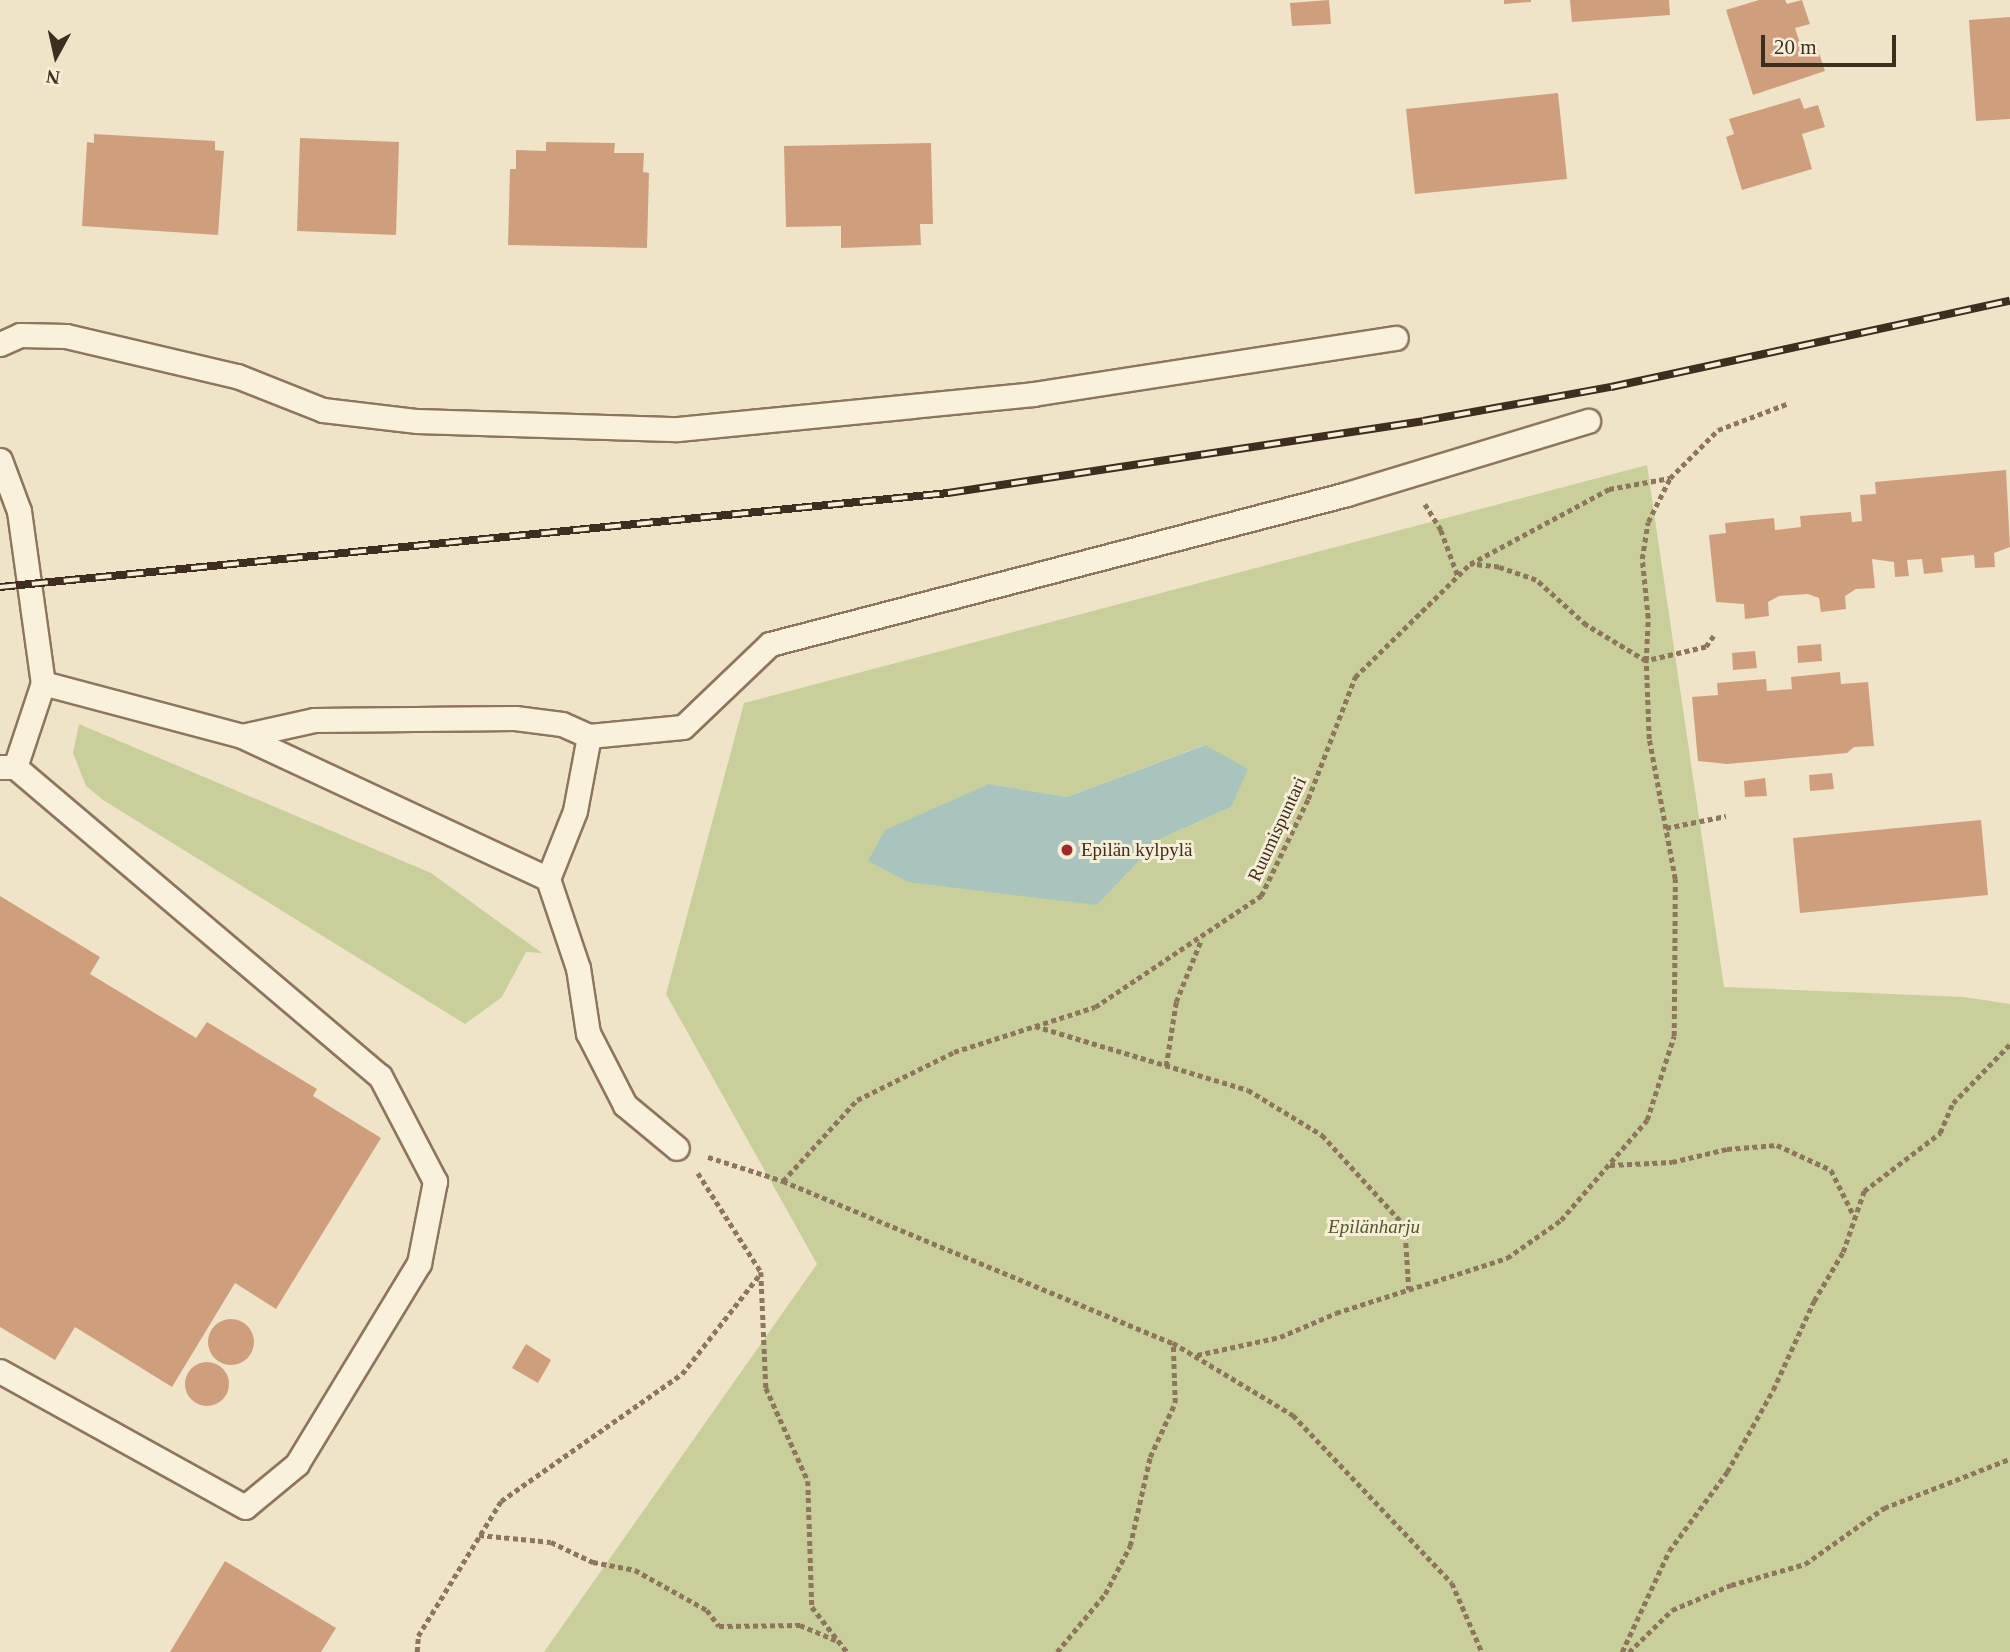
<!DOCTYPE html>
<meta charset="utf-8">
<style>
body{margin:0}
#map{position:relative;width:2010px;height:1652px;overflow:hidden;background:#f0e4c8;font-family:Georgia,serif}
div>[style]{position:absolute}
.green>*{inset:0;background:#c9cf9b}
.water>*{inset:0;background:#a9c4bc}
.building>*{inset:0;background:#cf9f7d}
.round{border-radius:50%}
.path>*{height:4.5px;margin-top:-2.25px;transform-origin:0;background:repeating-linear-gradient(90deg,#8d765c 0 5px,transparent 0 8.5px)}
.roads{filter:drop-shadow(2px 0 #8d765c) drop-shadow(-2px 0 #8d765c) drop-shadow(0 2px #8d765c) drop-shadow(0 -2px #8d765c)}
.service>*{height:23px;margin:-11.5px;padding:0 11.5px;transform-origin:11.5px;border-radius:11.5px;background:#faf1dc}
.rail>*{height:8px;margin-top:-4px;transform-origin:0;background:repeating-linear-gradient(90deg,#f7eed8 0 16px,#3d2e20 0 32px);box-sizing:border-box;border-block:2px solid #3d2e20}
.dots>*{width:19px;height:19px;translate:-50% -50%;box-sizing:border-box;border:4px solid #f7eed8;border-radius:50%}
span{translate:-50% -50%;white-space:nowrap;text-align:center;line-height:1.15;-webkit-text-stroke:6px #f7eed8;paint-order:stroke}
.street-label{font-size:19px;color:#3d2e20}
.poi-label{font-size:19px;color:#3d2e20}
.left{translate:0 -50%;text-align:left}
.park-label{font-size:19px;color:#4d5a26;font-style:italic}
.north{position:absolute;left:21px;top:21px;width:70px;height:70px;-webkit-text-stroke:5px #f7eed8;paint-order:stroke;rotate:188deg;font-size:19px;font-weight:700;line-height:28px;text-align:center;color:#3d2e20}
.north::after{content:'';display:block;margin:auto;width:24px;height:32px;background:#3d2e20;clip-path:polygon(50% 0,100% 100%,50% 72%,0 100%)}
.scale{position:absolute;left:1761px;top:35px;width:135px;height:32px;box-sizing:border-box;border:4px solid #3d2e20;border-top:0;padding-left:9px;font-size:21px;line-height:24px;white-space:nowrap;color:#3d2e20;-webkit-text-stroke:5px #f7eed8;paint-order:stroke}
</style>
<div id="map">
<div class="green">
<div style="clip-path:polygon(evenodd,1647px 465px,1724px 987px,1964px 997px,2010px 1004px,2010px 1652px,544px 1652px,817px 1264px,666px 994px,744px 703px,1647px 465px,1204px 745px,1231px 807px,1160px 839px,1097px 905px,989px 784px,1067px 797px,1204px 745px)"></div>
<div style="clip-path:polygon(79px 724px,431px 873px,542px 953px,526px 952px,502px 997px,465px 1024px,103px 800px,86px 786px,73px 753px)"></div>
</div>
<div class="water">
<div style="clip-path:polygon(1205px 745px,1248px 769px,1231px 807px,1160px 839px,1097px 905px,908px 882px,868px 861px,885px 830px,989px 784px,1067px 797px)"></div>
</div>
<div class="building">
<div style="clip-path:polygon(1329px 0,1331px 24px,1292px 26px,1290px 3px)"></div>
<div style="clip-path:polygon(1504px 0,1531px 0,1531px 2px,1504px 4px)"></div>
<div style="clip-path:polygon(1570px 0,1669px 0,1670px 15px,1572px 22px)"></div>
<div style="clip-path:polygon(1759px 0,1785px 0,1787px 4px,1802px 0,1810px 24px,1795px 28px,1801px 46px,1815px 41px,1825px 71px,1753px 95px,1726px 10px)"></div>
<div style="clip-path:polygon(2010px 17px,2010px 119px,1976px 121px,1969px 20px)"></div>
<div style="clip-path:polygon(1558px 93px,1567px 179px,1415px 194px,1406px 109px)"></div>
<div style="clip-path:polygon(1800px 98px,1804px 109px,1818px 105px,1825px 127px,1802px 134px,1812px 169px,1742px 190px,1726px 137px,1734px 134px,1729px 119px)"></div>
<div style="clip-path:polygon(94px 134px,215px 141px,215px 150px,224px 151px,218px 235px,82px 226px,87px 142px,94px 143px)"></div>
<div style="clip-path:polygon(300px 138px,399px 142px,396px 235px,297px 231px)"></div>
<div style="clip-path:polygon(546px 142px,615px 143px,614px 153px,644px 153px,643px 172px,649px 173px,647px 248px,508px 245px,510px 169px,516px 169px,516px 150px,546px 151px)"></div>
<div style="clip-path:polygon(931px 143px,933px 224px,920px 224px,921px 245px,841px 248px,841px 226px,786px 227px,784px 146px)"></div>
<div style="clip-path:polygon(2006px 470px,2010px 547px,1994px 553px,1995px 567px,1975px 568px,1974px 555px,1941px 558px,1943px 572px,1924px 574px,1922px 559px,1907px 560px,1909px 576px,1895px 577px,1894px 562px,1872px 559px,1875px 588px,1856px 589px,1845px 596px,1846px 609px,1821px 612px,1819px 598px,1808px 594px,1779px 596px,1768px 602px,1769px 616px,1745px 619px,1744px 604px,1716px 602px,1709px 535px,1726px 533px,1725px 523px,1774px 518px,1775px 530px,1801px 527px,1800px 516px,1851px 512px,1852px 522px,1862px 521px,1860px 495px,1876px 494px,1875px 482px)"></div>
<div style="clip-path:polygon(1821px 644px,1822px 661px,1798px 663px,1797px 646px)"></div>
<div style="clip-path:polygon(1755px 651px,1757px 668px,1733px 670px,1732px 653px)"></div>
<div style="clip-path:polygon(1840px 672px,1841px 684px,1868px 682px,1874px 746px,1854px 747px,1847px 753px,1727px 764px,1698px 761px,1692px 697px,1718px 695px,1717px 683px,1766px 679px,1767px 691px,1792px 689px,1791px 677px)"></div>
<div style="clip-path:polygon(1832px 773px,1834px 789px,1810px 791px,1809px 775px)"></div>
<div style="clip-path:polygon(1765px 778px,1767px 796px,1745px 797px,1744px 781px)"></div>
<div style="clip-path:polygon(1981px 820px,1988px 895px,1800px 913px,1793px 838px)"></div>
<div style="clip-path:polygon(0 896px,100px 957px,90px 974px,196px 1038px,207px 1022px,317px 1089px,313px 1096px,381px 1138px,276px 1309px,235px 1283px,172px 1387px,75px 1327px,55px 1360px,0 1327px)"></div>
<div class="round" style="left:208px;top:1319px;width:46px;height:46px"></div>
<div style="clip-path:polygon(526px 1344px,551px 1360px,538px 1383px,512px 1368px)"></div>
<div class="round" style="left:185px;top:1362px;width:44px;height:44px"></div>
<div style="clip-path:polygon(225px 1561px,336px 1628px,321px 1652px,170px 1652px)"></div>
</div>
<div class="path">
<div style="left:1425px;top:504px;width:31px;rotate:58deg"></div>
<div style="left:1441px;top:530px;width:49px;rotate:69.7deg"></div>
<div style="left:1714px;top:636px;width:14px;rotate:126deg"></div>
<div style="left:1706px;top:647px;width:62px;rotate:166.9deg"></div>
<div style="left:1646px;top:661px;width:43px;rotate:-87.3deg"></div>
<div style="left:1648px;top:618px;width:59px;rotate:-95.8deg"></div>
<div style="left:1642px;top:559px;width:37px;rotate:-81deg"></div>
<div style="left:1648px;top:522px;width:49px;rotate:-63.4deg"></div>
<div style="left:1670px;top:478px;width:68px;rotate:-45deg"></div>
<div style="left:1718px;top:430px;width:76px;rotate:-20.8deg"></div>
<div style="left:1666px;top:828px;width:61px;rotate:-11.3deg"></div>
<div style="left:1035px;top:1026px;width:222px;rotate:16.7deg"></div>
<div style="left:1248px;top:1090px;width:87px;rotate:31.3deg"></div>
<div style="left:1322px;top:1135px;width:123px;rotate:47.6deg"></div>
<div style="left:1405px;top:1226px;width:64px;rotate:86.4deg"></div>
<div style="left:1166px;top:1066px;width:65px;rotate:-81.1deg"></div>
<div style="left:1176px;top:1002px;width:67px;rotate:-68deg"></div>
<div style="left:708px;top:1157px;width:79px;rotate:17.7deg"></div>
<div style="left:783px;top:1181px;width:422px;rotate:22.6deg"></div>
<div style="left:1173px;top:1343px;width:140px;rotate:31deg"></div>
<div style="left:1293px;top:1415px;width:231px;rotate:46.6deg"></div>
<div style="left:1452px;top:1583px;width:75px;rotate:66.5deg"></div>
<div style="left:1610px;top:1165px;width:62px;rotate:-2.8deg"></div>
<div style="left:1672px;top:1162px;width:57px;rotate:-13.3deg"></div>
<div style="left:1727px;top:1149px;width:50px;rotate:-4.6deg"></div>
<div style="left:1777px;top:1145px;width:60px;rotate:24.8deg"></div>
<div style="left:1831px;top:1170px;width:49px;rotate:63.4deg"></div>
<div style="left:698px;top:1173px;width:117px;rotate:57.5deg"></div>
<div style="left:761px;top:1272px;width:116px;rotate:87.5deg"></div>
<div style="left:766px;top:1388px;width:102px;rotate:65.7deg"></div>
<div style="left:808px;top:1481px;width:126px;rotate:88.2deg"></div>
<div style="left:812px;top:1607px;width:57px;rotate:52.1deg"></div>
<div style="left:783px;top:1181px;width:110px;rotate:-47.6deg"></div>
<div style="left:857px;top:1100px;width:108px;rotate:-26.3deg"></div>
<div style="left:954px;top:1052px;width:148px;rotate:-17.7deg"></div>
<div style="left:1095px;top:1007px;width:200px;rotate:-33.8deg"></div>
<div style="left:1261px;top:896px;width:108px;rotate:-64.1deg"></div>
<div style="left:1308px;top:799px;width:131px;rotate:-68.9deg"></div>
<div style="left:1355px;top:677px;width:161px;rotate:-44.5deg"></div>
<div style="left:1470px;top:564px;width:158px;rotate:-28.3deg"></div>
<div style="left:1609px;top:489px;width:62px;rotate:-10.2deg"></div>
<div style="left:1197px;top:1355px;width:85px;rotate:-12.2deg"></div>
<div style="left:1280px;top:1337px;width:61px;rotate:-23.2deg"></div>
<div style="left:1336px;top:1313px;width:180px;rotate:-17.8deg"></div>
<div style="left:1507px;top:1258px;width:66px;rotate:-35.1deg"></div>
<div style="left:1561px;top:1220px;width:132px;rotate:-49.3deg"></div>
<div style="left:1647px;top:1120px;width:88px;rotate:-72.2deg"></div>
<div style="left:1674px;top:1036px;width:157px;rotate:-89.6deg"></div>
<div style="left:1675px;top:879px;width:142px;rotate:-100.5deg"></div>
<div style="left:1649px;top:739px;width:78px;rotate:-92.2deg"></div>
<div style="left:1646px;top:661px;width:70px;rotate:-149deg"></div>
<div style="left:1586px;top:625px;width:67px;rotate:-138deg"></div>
<div style="left:1536px;top:580px;width:39px;rotate:-161deg"></div>
<div style="left:1499px;top:567px;width:29px;rotate:-174deg"></div>
<div style="left:479px;top:1535px;width:72px;rotate:5.6deg"></div>
<div style="left:551px;top:1542px;width:47px;rotate:25.5deg"></div>
<div style="left:593px;top:1562px;width:43px;rotate:10.8deg"></div>
<div style="left:635px;top:1570px;width:82px;rotate:29.1deg"></div>
<div style="left:707px;top:1610px;width:20px;rotate:53deg"></div>
<div style="left:719px;top:1626px;width:81px;rotate:-0.7deg"></div>
<div style="left:800px;top:1625px;width:39px;rotate:23deg"></div>
<div style="left:417px;top:1652px;width:16px;rotate:-86deg"></div>
<div style="left:418px;top:1636px;width:158px;rotate:-58.4deg"></div>
<div style="left:501px;top:1501px;width:221px;rotate:-35.1deg"></div>
<div style="left:682px;top:1374px;width:128px;rotate:-52deg"></div>
<div style="left:1057px;top:1652px;width:75px;rotate:-50.4deg"></div>
<div style="left:1105px;top:1594px;width:54px;rotate:-62.5deg"></div>
<div style="left:1130px;top:1546px;width:91px;rotate:-77.3deg"></div>
<div style="left:1150px;top:1457px;width:60px;rotate:-65.2deg"></div>
<div style="left:1175px;top:1403px;width:60px;rotate:-91.9deg"></div>
<div style="left:1622px;top:1652px;width:111px;rotate:-65deg"></div>
<div style="left:1669px;top:1551px;width:98px;rotate:-53.7deg"></div>
<div style="left:1727px;top:1472px;width:94px;rotate:-60.7deg"></div>
<div style="left:1773px;top:1390px;width:98px;rotate:-65.3deg"></div>
<div style="left:1814px;top:1301px;width:57px;rotate:-59.4deg"></div>
<div style="left:1843px;top:1252px;width:65px;rotate:-71deg"></div>
<div style="left:1864px;top:1191px;width:96px;rotate:-37.3deg"></div>
<div style="left:1940px;top:1133px;width:33px;rotate:-67deg"></div>
<div style="left:1953px;top:1103px;width:82px;rotate:-46deg"></div>
<div style="left:1629px;top:1652px;width:60px;rotate:-44.3deg"></div>
<div style="left:1672px;top:1610px;width:64px;rotate:-23deg"></div>
<div style="left:1731px;top:1585px;width:77px;rotate:-15.8deg"></div>
<div style="left:1805px;top:1564px;width:97px;rotate:-35.3deg"></div>
<div style="left:1884px;top:1508px;width:135px;rotate:-21.3deg"></div>
</div>
<div class="roads">
<div class="service">
<div style="left:0;top:344px;width:22px;rotate:-24deg"></div>
<div style="left:20px;top:335px;width:46px;rotate:1.2deg"></div>
<div style="left:66px;top:336px;width:176px;rotate:13.2deg"></div>
<div style="left:237px;top:376px;width:92px;rotate:21.6deg"></div>
<div style="left:323px;top:410px;width:95px;rotate:6.7deg"></div>
<div style="left:417px;top:421px;width:261px;rotate:1.8deg"></div>
<div style="left:678px;top:429px;width:357px;rotate:-5.6deg"></div>
<div style="left:1033px;top:394px;width:367px;rotate:-8.8deg"></div>
<div style="left:0;top:460px;width:54px;rotate:69.6deg"></div>
<div style="left:19px;top:511px;width:174px;rotate:82.1deg"></div>
<div style="left:43px;top:683px;width:89px;rotate:108.4deg"></div>
<div style="left:43px;top:683px;width:206px;rotate:14.9deg"></div>
<div style="left:242px;top:736px;width:338px;rotate:25deg"></div>
<div style="left:548px;top:879px;width:94px;rotate:71.4deg"></div>
<div style="left:578px;top:968px;width:66px;rotate:81.3deg"></div>
<div style="left:588px;top:1033px;width:81px;rotate:62.8deg"></div>
<div style="left:625px;top:1105px;width:67px;rotate:39.6deg"></div>
<div style="left:242px;top:736px;width:74px;rotate:-12.5deg"></div>
<div style="left:314px;top:720px;width:201px;rotate:-0.6deg"></div>
<div style="left:515px;top:718px;width:47px;rotate:7.3deg"></div>
<div style="left:562px;top:724px;width:30px;rotate:24deg"></div>
<div style="left:589px;top:736px;width:76px;rotate:100.6deg"></div>
<div style="left:575px;top:811px;width:73px;rotate:111.7deg"></div>
<div style="left:589px;top:736px;width:94px;rotate:-5.5deg"></div>
<div style="left:683px;top:727px;width:120px;rotate:-43.7deg"></div>
<div style="left:770px;top:644px;width:596px;rotate:-14.57deg"></div>
<div style="left:1347px;top:494px;width:252px;rotate:-16.9deg"></div>
<div style="left:0;top:767px;width:15px"></div>
<div style="left:15px;top:767px;width:478px;rotate:40.3deg"></div>
<div style="left:380px;top:1076px;width:119px;rotate:62.4deg"></div>
<div style="left:435px;top:1181px;width:84px;rotate:101deg"></div>
<div style="left:419px;top:1263px;width:235px;rotate:121.3deg"></div>
<div style="left:297px;top:1464px;width:67px;rotate:140.4deg"></div>
<div style="left:245px;top:1507px;width:280px;rotate:-151deg"></div>
</div>
</div>
<div class="rail">
<div style="left:0;top:587px;width:953px;rotate:-5.66deg"></div>
<div style="left:948px;top:493px;width:480px;rotate:-8.6deg"></div>
<div style="left:1423px;top:421px;width:191px;rotate:-10.3deg"></div>
<div style="left:1611px;top:387px;width:408px;rotate:-12.2deg"></div>
</div>
<div class="dots">
<div style="left:1067px;top:850px;background:#9e2a2b"></div>
</div>
<div class="street-label">
<span style="left:1277px;top:829px;rotate:-65deg">Ruumispuntari</span>
</div>
<div class="poi-label">
<span class="left" style="left:1081px;top:850px">Epilän kylpylä</span>
</div>
<div class="park-label">
<span style="left:1374px;top:1227px">Epilänharju</span>
</div>
<div class="north">N</div>
<div class="scale">20 m</div>
</div>
